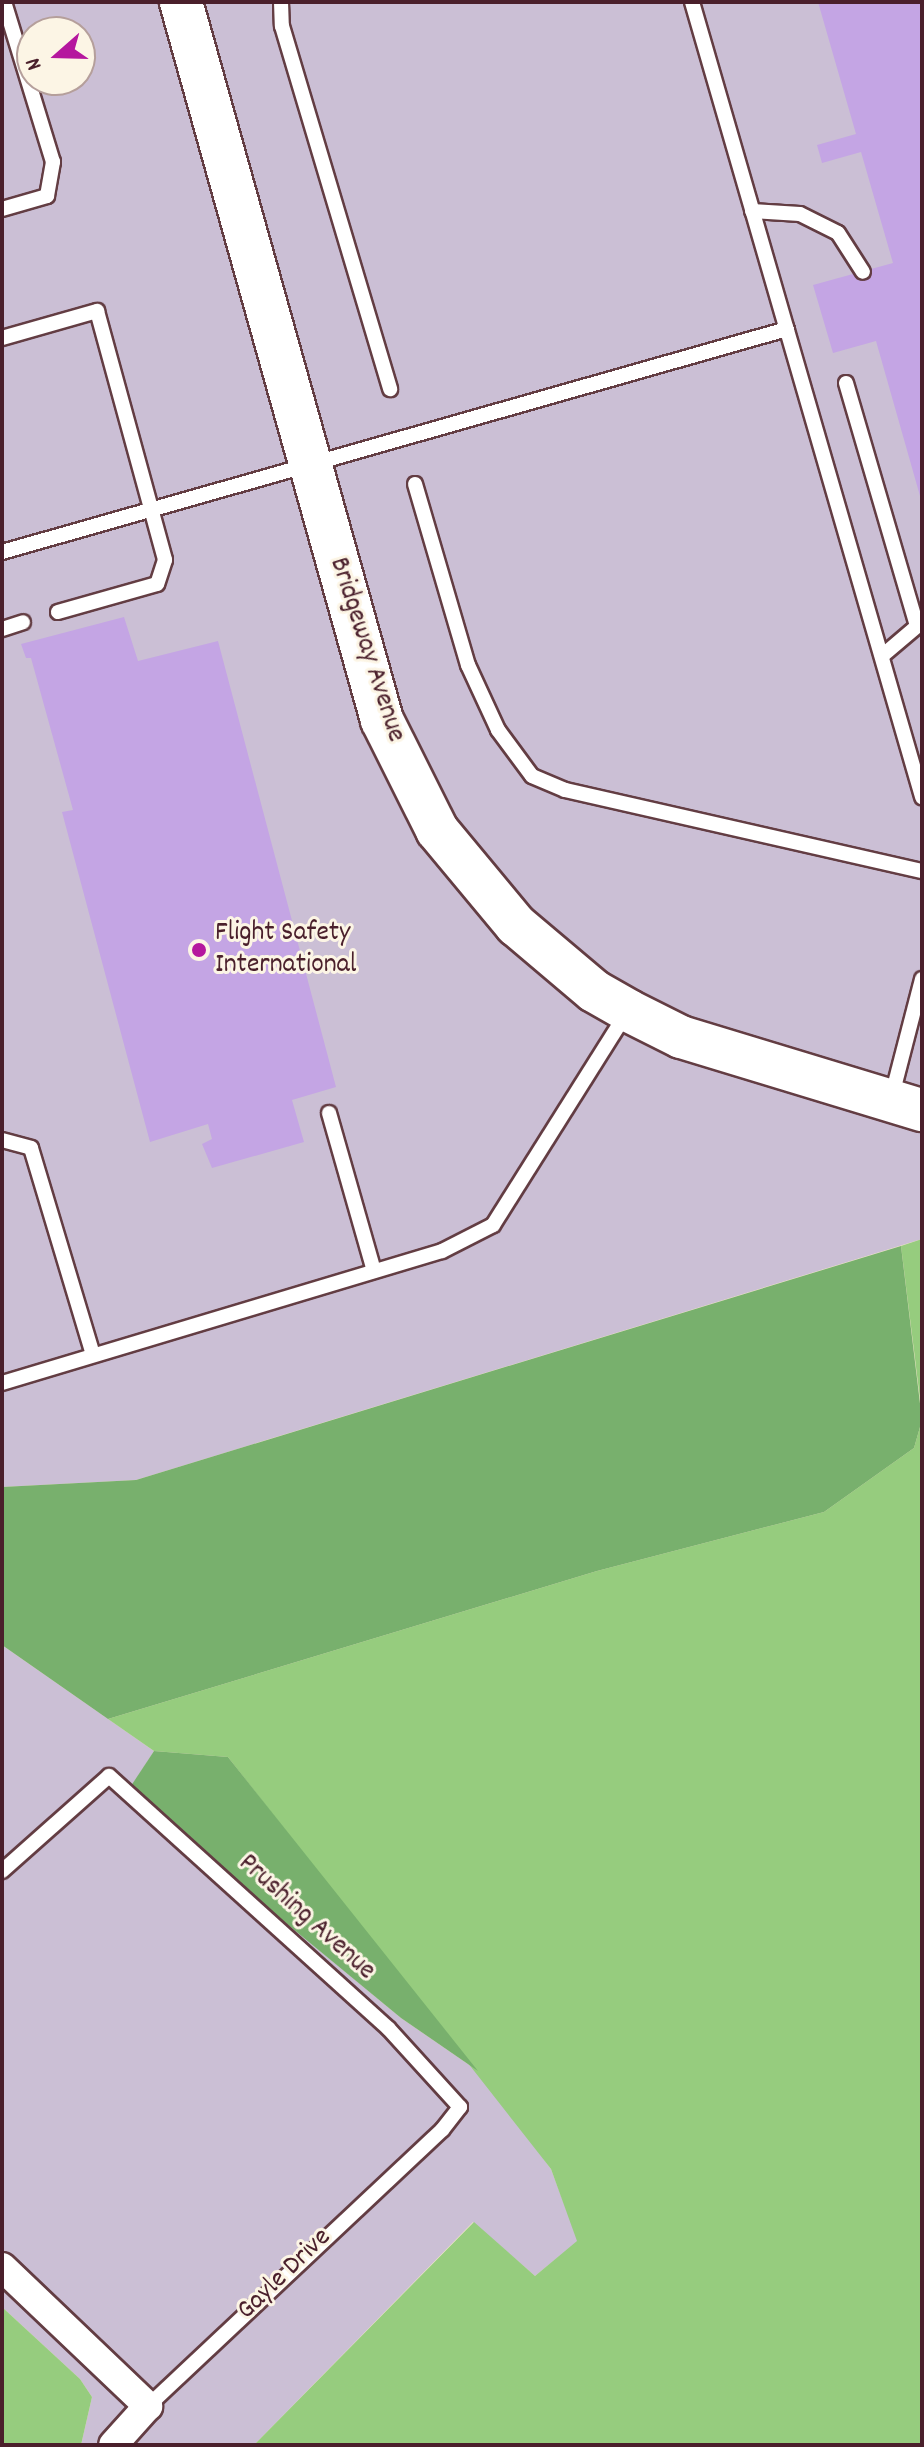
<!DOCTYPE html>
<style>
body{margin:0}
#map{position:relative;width:924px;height:2447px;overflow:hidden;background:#f1e6ca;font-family:Dekko,sans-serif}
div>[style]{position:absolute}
.industrial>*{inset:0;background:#cbbfd5}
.green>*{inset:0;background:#96cc7e}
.forest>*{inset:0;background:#78b06d}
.building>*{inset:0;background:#c4a5e4}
.roads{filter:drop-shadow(2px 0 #633d43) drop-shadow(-2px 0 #633d43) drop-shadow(0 2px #633d43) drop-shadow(0 -2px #633d43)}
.lane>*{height:14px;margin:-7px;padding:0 7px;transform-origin:7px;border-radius:7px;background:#fff}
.street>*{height:28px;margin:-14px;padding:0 14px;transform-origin:14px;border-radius:14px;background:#fff}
.secondary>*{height:42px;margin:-21px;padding:0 21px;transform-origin:21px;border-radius:21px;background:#fff}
.dots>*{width:22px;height:22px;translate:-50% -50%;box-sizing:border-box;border:4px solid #fcf5e5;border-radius:50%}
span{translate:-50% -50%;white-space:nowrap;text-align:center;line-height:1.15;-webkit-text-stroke:6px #fcf5e5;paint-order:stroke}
.street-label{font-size:28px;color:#4a1f2b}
.poi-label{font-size:28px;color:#4a1f2b}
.left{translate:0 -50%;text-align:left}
.frame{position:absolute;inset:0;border:4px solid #4a1f2b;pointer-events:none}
.north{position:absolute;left:16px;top:16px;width:80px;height:80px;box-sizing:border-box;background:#fcf5e5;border:2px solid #b59f9b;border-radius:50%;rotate:250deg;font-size:22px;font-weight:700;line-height:32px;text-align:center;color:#4a1f2b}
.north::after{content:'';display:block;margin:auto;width:28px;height:36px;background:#b5179e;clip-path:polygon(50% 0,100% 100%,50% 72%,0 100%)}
</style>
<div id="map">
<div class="industrial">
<div style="clip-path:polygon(evenodd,2px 2px,922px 2px,922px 1239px,136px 1480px,2px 1487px,2px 2px,32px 32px,80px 32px,80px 80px,32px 80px,32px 32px)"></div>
<div style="clip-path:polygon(2px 1645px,154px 1751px,128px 1792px,401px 2018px,478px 2071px,551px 2169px,578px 2241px,535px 2276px,473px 2222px,254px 2445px,81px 2445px,92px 2397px,80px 2379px,2px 2307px)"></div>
</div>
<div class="green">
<div style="clip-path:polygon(922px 1239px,922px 1415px,901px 1246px)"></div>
<div style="clip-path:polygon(922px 1420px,922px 2445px,254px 2445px,474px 2222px,535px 2276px,577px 2241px,551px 2169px,228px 1757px,154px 1751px,108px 1719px,597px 1571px,824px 1512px,914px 1448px)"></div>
<div style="clip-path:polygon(2px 2307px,80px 2379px,92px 2397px,81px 2445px,2px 2445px)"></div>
</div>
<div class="forest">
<div style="clip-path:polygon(901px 1246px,922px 1420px,914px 1448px,824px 1512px,597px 1571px,108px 1719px,2px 1645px,2px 1487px,136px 1480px)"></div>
<div style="clip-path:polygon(154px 1751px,228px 1757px,478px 2071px,401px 2018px,127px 1792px)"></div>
</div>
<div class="building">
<div style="clip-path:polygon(818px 2px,922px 2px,922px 503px,876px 341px,833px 353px,813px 285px,893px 263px,861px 152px,822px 163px,817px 145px,856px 134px)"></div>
<div style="clip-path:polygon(124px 617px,138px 661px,218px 641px,336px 1087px,292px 1100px,304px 1142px,212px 1168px,202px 1144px,212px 1139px,208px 1124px,150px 1142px,62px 812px,73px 810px,31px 658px,26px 658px,21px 644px)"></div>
</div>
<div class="roads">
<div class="lane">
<div style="left:281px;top:2px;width:24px;rotate:88deg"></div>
<div style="left:282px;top:26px;width:379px;rotate:73.4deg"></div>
<div style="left:692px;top:2px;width:828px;rotate:73.86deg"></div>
<div style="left:2px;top:209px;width:47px;rotate:-16.1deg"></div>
<div style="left:47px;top:196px;width:35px;rotate:-80deg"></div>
<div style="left:53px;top:162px;width:167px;rotate:-107deg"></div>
<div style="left:752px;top:211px;width:48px;rotate:3.6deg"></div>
<div style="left:800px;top:214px;width:42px;rotate:26.6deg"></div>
<div style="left:838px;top:233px;width:46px;rotate:57.3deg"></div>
<div style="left:2px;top:338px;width:99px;rotate:-15.9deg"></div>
<div style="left:97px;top:311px;width:258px;rotate:74.7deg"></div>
<div style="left:165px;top:560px;width:25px;rotate:108deg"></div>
<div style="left:157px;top:584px;width:103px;rotate:164.2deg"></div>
<div style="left:846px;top:383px;width:250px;rotate:73.7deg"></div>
<div style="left:415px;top:484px;width:189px;rotate:73.7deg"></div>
<div style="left:468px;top:665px;width:72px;rotate:65.2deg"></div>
<div style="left:498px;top:730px;width:57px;rotate:53.5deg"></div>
<div style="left:532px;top:776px;width:36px;rotate:23deg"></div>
<div style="left:565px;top:790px;width:366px;rotate:12.8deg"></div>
<div style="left:2px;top:552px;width:816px;rotate:-15.86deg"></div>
<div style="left:2px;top:629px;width:22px;rotate:-18deg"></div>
<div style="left:882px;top:656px;width:52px;rotate:-40.4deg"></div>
<div style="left:891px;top:1099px;width:124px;rotate:-75.5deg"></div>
<div style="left:329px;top:1113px;width:164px;rotate:74.1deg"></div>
<div style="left:2px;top:1140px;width:30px;rotate:15deg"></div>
<div style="left:31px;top:1148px;width:216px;rotate:73.3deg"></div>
<div style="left:2px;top:1383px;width:459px;rotate:-16.7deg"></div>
<div style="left:442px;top:1251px;width:57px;rotate:-27deg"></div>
<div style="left:493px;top:1225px;width:249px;rotate:-57.8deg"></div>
<div style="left:2px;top:1871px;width:143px;rotate:-41.6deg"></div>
<div style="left:109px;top:1776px;width:376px;rotate:42.1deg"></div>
<div style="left:388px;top:2028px;width:107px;rotate:47.7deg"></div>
<div style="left:460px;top:2107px;width:29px;rotate:128deg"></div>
<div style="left:442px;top:2130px;width:403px;rotate:136.8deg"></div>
</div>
<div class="street">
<div style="left:2px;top:2267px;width:202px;rotate:43.6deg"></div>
<div style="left:148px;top:2406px;width:52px;rotate:131.9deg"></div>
</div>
<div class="secondary">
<div style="left:181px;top:2px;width:746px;rotate:74.36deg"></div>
<div style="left:382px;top:720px;width:123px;rotate:63.4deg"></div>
<div style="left:437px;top:830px;width:124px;rotate:50.3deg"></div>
<div style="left:516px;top:925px;width:102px;rotate:40.2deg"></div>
<div style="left:594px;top:991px;width:40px;rotate:29.7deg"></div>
<div style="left:629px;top:1011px;width:58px;rotate:26.6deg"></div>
<div style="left:681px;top:1037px;width:252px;rotate:16.9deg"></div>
</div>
</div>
<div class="dots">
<div style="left:199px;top:950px;background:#b5179e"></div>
</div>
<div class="street-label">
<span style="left:366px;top:650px;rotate:72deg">Bridgeway Avenue</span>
<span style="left:306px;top:1918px;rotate:42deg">Prushing Avenue</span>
<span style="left:285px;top:2275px;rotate:-44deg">Gayle Drive</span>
</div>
<div class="poi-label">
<span class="left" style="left:215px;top:950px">Flight Safety<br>International</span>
</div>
<div class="frame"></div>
<div class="north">N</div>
</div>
